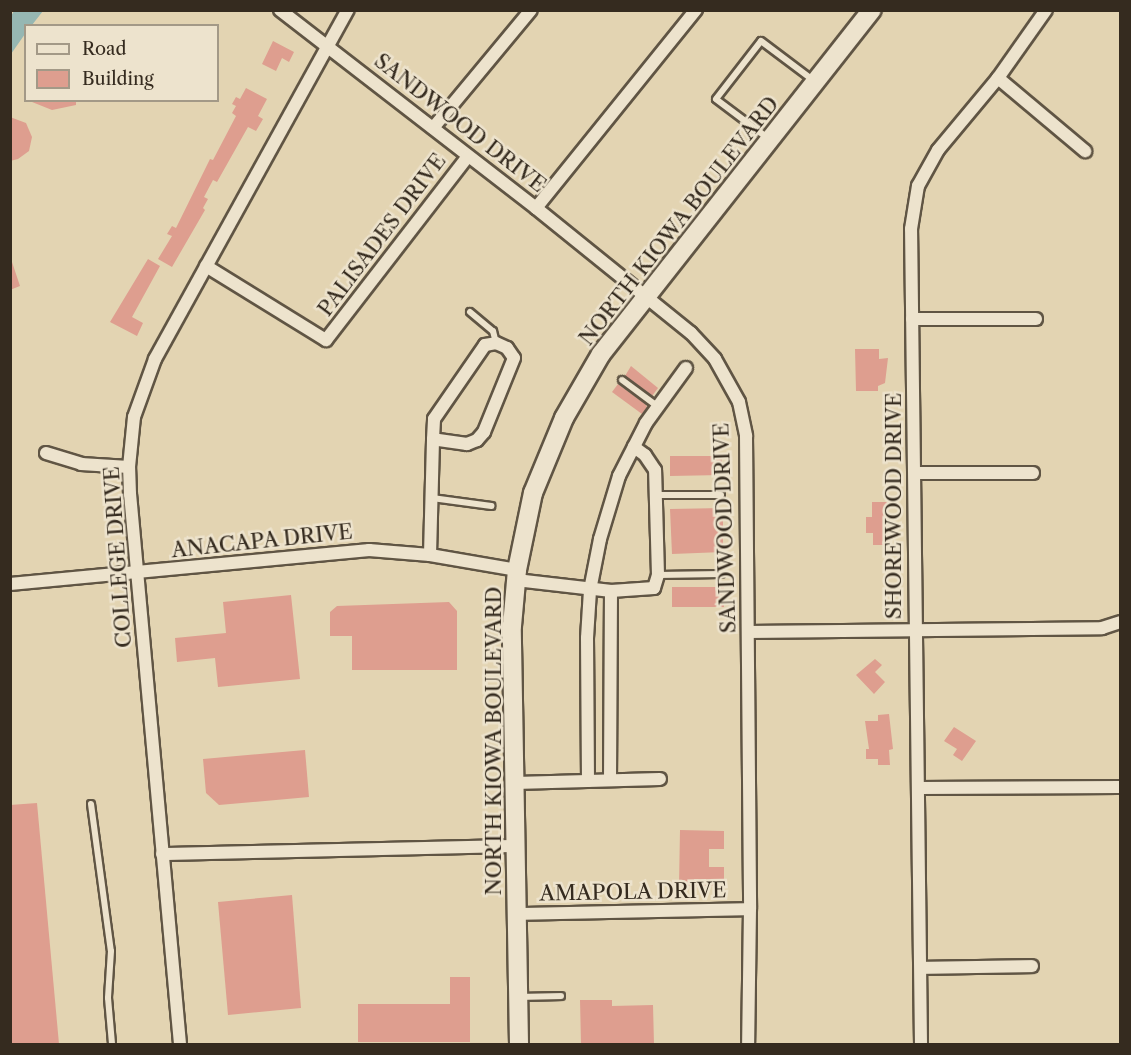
<!DOCTYPE html>
<style>
body{margin:0}
#map{position:relative;width:1131px;height:1055px;overflow:hidden;background:#e3d4b2;font-family:"Libre Caslon Text",serif}
div>[style]{position:absolute}
.water>*{inset:0;background:#96b7b2}
.building>*{inset:0;background:#de9e8f}
.roads{filter:drop-shadow(2px 0 #605544) drop-shadow(-2px 0 #605544) drop-shadow(0 2px #605544) drop-shadow(0 -2px #605544)}
.lane>*{height:6px;margin:-3px;padding:0 3px;transform-origin:3px;border-radius:3px;background:#ede3cd}
.street>*{height:12px;margin:-6px;padding:0 6px;transform-origin:6px;border-radius:6px;background:#ede3cd}
.secondary>*{height:18px;margin:-9px;padding:0 9px;transform-origin:9px;border-radius:9px;background:#ede3cd}
span{translate:-50% -50%;white-space:nowrap;text-align:center;line-height:1.15;-webkit-text-stroke:5px #ede3cd;paint-order:stroke}
.street-label{font-size:21px;color:#352b1f}
.frame{position:absolute;inset:0;border:12px solid #352b1f;pointer-events:none}
.legend{position:absolute;left:24px;top:24px;width:195px;height:78px;box-sizing:border-box;background:#ede3cd;border:2px solid #a39987;margin:0;padding:8px 10px;list-style:none;font-size:18px;color:#352b1f}
.legend li{display:flex;align-items:center;gap:12px;height:30px}
.legend b{width:30px;border:2px solid #a39987}
</style>
<div id="map">
<div class="water">
<div style="clip-path:polygon(14px 11px,43px 11px,32px 25px,26px 26px,25px 34px,11px 54px,11px 16px)"></div>
</div>
<div class="building">
<div style="clip-path:polygon(273px 41px,294px 52px,289px 62px,282px 58px,276px 71px,262px 64px)"></div>
<div style="clip-path:polygon(246px 88px,267px 99px,258px 116px,263px 119px,256px 131px,248px 127px,217px 182px,213px 180px,204px 197px,208px 199px,203px 208px,205px 210px,172px 267px,158px 259px,172px 236px,167px 234px,172px 226px,176px 228px,210px 159px,213px 160px,236px 116px,232px 113px,236px 106px,232px 104px,236px 97px,240px 99px)"></div>
<div style="clip-path:polygon(27px 100px,76px 100px,76px 105px,52px 110px)"></div>
<div style="clip-path:polygon(10px 117px,26px 123px,32px 137px,29px 151px,18px 159px,10px 161px)"></div>
<div style="clip-path:polygon(148px 259px,160px 266px,132px 317px,143px 323px,137px 336px,110px 322px)"></div>
<div style="clip-path:polygon(12px 262px,20px 286px,10px 290px,10px 263px)"></div>
<div style="clip-path:polygon(855px 349px,879px 349px,879px 359px,888px 358px,885px 383px,878px 386px,878px 391px,856px 391px)"></div>
<div style="clip-path:polygon(631px 366px,658px 388px,652px 396px,625px 376px)"></div>
<div style="clip-path:polygon(618px 384px,645px 404px,647px 407px,642px 414px,612px 392px)"></div>
<div style="clip-path:polygon(670px 456px,722px 456px,722px 475px,670px 476px)"></div>
<div style="clip-path:polygon(872px 502px,888px 502px,888px 545px,873px 545px,873px 533px,866px 533px,866px 517px,872px 517px)"></div>
<div style="clip-path:polygon(723px 508px,723px 552px,672px 554px,670px 509px)"></div>
<div style="clip-path:polygon(672px 587px,724px 587px,724px 607px,672px 607px)"></div>
<div style="clip-path:polygon(291px 595px,300px 679px,218px 687px,215px 658px,177px 662px,175px 638px,226px 633px,223px 602px)"></div>
<div style="clip-path:polygon(449px 602px,457px 611px,457px 670px,352px 670px,352px 636px,330px 636px,330px 612px,337px 606px)"></div>
<div style="clip-path:polygon(875px 659px,882px 665px,875px 672px,885px 682px,874px 694px,856px 675px)"></div>
<div style="clip-path:polygon(889px 714px,893px 749px,889px 750px,890px 765px,878px 765px,878px 759px,866px 759px,866px 749px,869px 749px,865px 721px,878px 721px,878px 715px)"></div>
<div style="clip-path:polygon(954px 727px,976px 741px,962px 761px,953px 755px,957px 749px,944px 741px)"></div>
<div style="clip-path:polygon(305px 750px,309px 797px,219px 805px,206px 793px,203px 759px)"></div>
<div style="clip-path:polygon(37px 803px,59px 1044px,10px 1044px,10px 805px)"></div>
<div style="clip-path:polygon(680px 830px,724px 831px,724px 849px,709px 849px,709px 867px,724px 867px,724px 886px,679px 886px)"></div>
<div style="clip-path:polygon(292px 895px,301px 1008px,228px 1015px,218px 902px)"></div>
<div style="clip-path:polygon(450px 977px,470px 977px,470px 1042px,358px 1042px,358px 1004px,450px 1004px)"></div>
<div style="clip-path:polygon(580px 1000px,612px 1000px,612px 1006px,653px 1005px,654px 1044px,581px 1044px)"></div>
</div>
<div class="roads">
<div class="lane">
<div style="left:769px;top:139px;width:66px;rotate:-143deg"></div>
<div style="left:716px;top:99px;width:73px;rotate:-52.2deg"></div>
<div style="left:761px;top:41px;width:66px;rotate:37deg"></div>
<div style="left:470px;top:312px;width:30px;rotate:40deg"></div>
<div style="left:493px;top:331px;width:12px;rotate:76deg"></div>
<div style="left:622px;top:380px;width:44px;rotate:36.6deg"></div>
<div style="left:657px;top:495px;width:64px"></div>
<div style="left:432px;top:498px;width:60px;rotate:7.7deg"></div>
<div style="left:658px;top:575px;width:63px;rotate:-0.9deg"></div>
<div style="left:91px;top:804px;width:148px;rotate:82.3deg"></div>
<div style="left:111px;top:951px;width:47px;rotate:93.7deg"></div>
<div style="left:108px;top:998px;width:46px;rotate:85deg"></div>
<div style="left:520px;top:997px;width:41px;rotate:-1.4deg"></div>
</div>
<div class="street">
<div style="left:280px;top:10px;width:324px;rotate:37.7deg"></div>
<div style="left:536px;top:208px;width:199px;rotate:38.9deg"></div>
<div style="left:691px;top:333px;width:35px;rotate:47deg"></div>
<div style="left:715px;top:359px;width:49px;rotate:60.8deg"></div>
<div style="left:739px;top:402px;width:35px;rotate:78deg"></div>
<div style="left:746px;top:436px;width:473px;rotate:89.5deg"></div>
<div style="left:750px;top:909px;width:135px;rotate:90.8deg"></div>
<div style="left:998px;top:78px;width:114px;rotate:40deg"></div>
<div style="left:433px;top:128px;width:153px;rotate:-50.3deg"></div>
<div style="left:536px;top:208px;width:255px;rotate:-51.1deg"></div>
<div style="left:206px;top:266px;width:141px;rotate:31.7deg"></div>
<div style="left:326px;top:340px;width:232px;rotate:-52.3deg"></div>
<div style="left:912px;top:319px;width:124px"></div>
<div style="left:46px;top:453px;width:37px;rotate:17deg"></div>
<div style="left:81px;top:464px;width:48px;rotate:3.6deg"></div>
<div style="left:915px;top:473px;width:118px"></div>
<div style="left:430px;top:555px;width:116px;rotate:-88.5deg"></div>
<div style="left:433px;top:439px;width:20px;rotate:-87deg"></div>
<div style="left:434px;top:419px;width:90px;rotate:-55.4deg"></div>
<div style="left:485px;top:345px;width:11px;rotate:-10deg"></div>
<div style="left:496px;top:343px;width:12px;rotate:24deg"></div>
<div style="left:507px;top:348px;width:12px;rotate:55deg"></div>
<div style="left:514px;top:358px;width:80px;rotate:112.1deg"></div>
<div style="left:484px;top:432px;width:11px;rotate:131deg"></div>
<div style="left:477px;top:440px;width:11px;rotate:158deg"></div>
<div style="left:467px;top:444px;width:34px;rotate:-172deg"></div>
<div style="left:516px;top:580px;width:96px;rotate:6.6deg"></div>
<div style="left:611px;top:591px;width:189px;rotate:90.3deg"></div>
<div style="left:10px;top:584px;width:361px;rotate:-5.4deg"></div>
<div style="left:369px;top:550px;width:61px;rotate:4.7deg"></div>
<div style="left:430px;top:555px;width:88px;rotate:9.8deg"></div>
<div style="left:611px;top:591px;width:43px;rotate:-4deg"></div>
<div style="left:654px;top:588px;width:14px;rotate:-73deg"></div>
<div style="left:658px;top:575px;width:105px;rotate:-91.6deg"></div>
<div style="left:655px;top:470px;width:18px;rotate:-124deg"></div>
<div style="left:645px;top:455px;width:14px;rotate:-144deg"></div>
<div style="left:748px;top:632px;width:354px;rotate:-0.6deg"></div>
<div style="left:1102px;top:628px;width:19px;rotate:-18deg"></div>
<div style="left:588px;top:781px;width:143px;rotate:-90.4deg"></div>
<div style="left:587px;top:638px;width:48px;rotate:-86.4deg"></div>
<div style="left:590px;top:590px;width:52px;rotate:-78.9deg"></div>
<div style="left:600px;top:539px;width:66px;rotate:-73.2deg"></div>
<div style="left:619px;top:476px;width:59px;rotate:-63deg"></div>
<div style="left:646px;top:423px;width:68px;rotate:-54deg"></div>
<div style="left:515px;top:783px;width:145px;rotate:-1.6deg"></div>
<div style="left:919px;top:788px;width:201px;rotate:-0.3deg"></div>
<div style="left:162px;top:854px;width:354px;rotate:-1.3deg"></div>
<div style="left:517px;top:914px;width:233px;rotate:-1.2deg"></div>
<div style="left:921px;top:968px;width:111px;rotate:-1deg"></div>
<div style="left:180px;top:1044px;width:552px;rotate:-95.19deg"></div>
<div style="left:130px;top:494px;width:27px;rotate:-92deg"></div>
<div style="left:129px;top:467px;width:50px;rotate:-84.3deg"></div>
<div style="left:134px;top:417px;width:62px;rotate:-70.1deg"></div>
<div style="left:155px;top:359px;width:399px;rotate:-61.1deg"></div>
<div style="left:921px;top:1044px;width:815px;rotate:-90.7deg"></div>
<div style="left:911px;top:229px;width:44px;rotate:-80.8deg"></div>
<div style="left:918px;top:186px;width:41px;rotate:-60.9deg"></div>
<div style="left:938px;top:150px;width:94px;rotate:-50.2deg"></div>
<div style="left:998px;top:78px;width:83px;rotate:-54.8deg"></div>
</div>
<div class="secondary">
<div style="left:519px;top:1044px;width:418px;rotate:-91deg"></div>
<div style="left:512px;top:626px;width:56px;rotate:-84.9deg"></div>
<div style="left:517px;top:570px;width:79px;rotate:-78.3deg"></div>
<div style="left:533px;top:493px;width:81px;rotate:-67.5deg"></div>
<div style="left:564px;top:418px;width:74px;rotate:-60deg"></div>
<div style="left:601px;top:354px;width:438px;rotate:-51.8deg"></div>
</div>
</div>
<div class="street-label">
<span style="left:460px;top:123px;rotate:38deg">SANDWOOD DRIVE</span>
<span style="left:679px;top:221px;rotate:-52deg">NORTH KIOWA BOULEVARD</span>
<span style="left:382px;top:235px;rotate:-53deg">PALISADES DRIVE</span>
<span style="left:894px;top:506px;rotate:-90deg">SHOREWOOD DRIVE</span>
<span style="left:725px;top:528px;rotate:-92deg">SANDWOOD DRIVE</span>
<span style="left:262px;top:541px;rotate:-6deg">ANACAPA DRIVE</span>
<span style="left:118px;top:557px;rotate:-94deg">COLLEGE DRIVE</span>
<span style="left:494px;top:741px;rotate:-90deg">NORTH KIOWA BOULEVARD</span>
<span style="left:633px;top:892px;rotate:-1deg">AMAPOLA DRIVE</span>
</div>
<div class="frame"></div>
<ul class="legend">
<li><b style="height:8px;background:#ede3cd"></b>Road</li>
<li><b style="height:16px;background:#de9e8f"></b>Building</li>
</ul>
</div>
